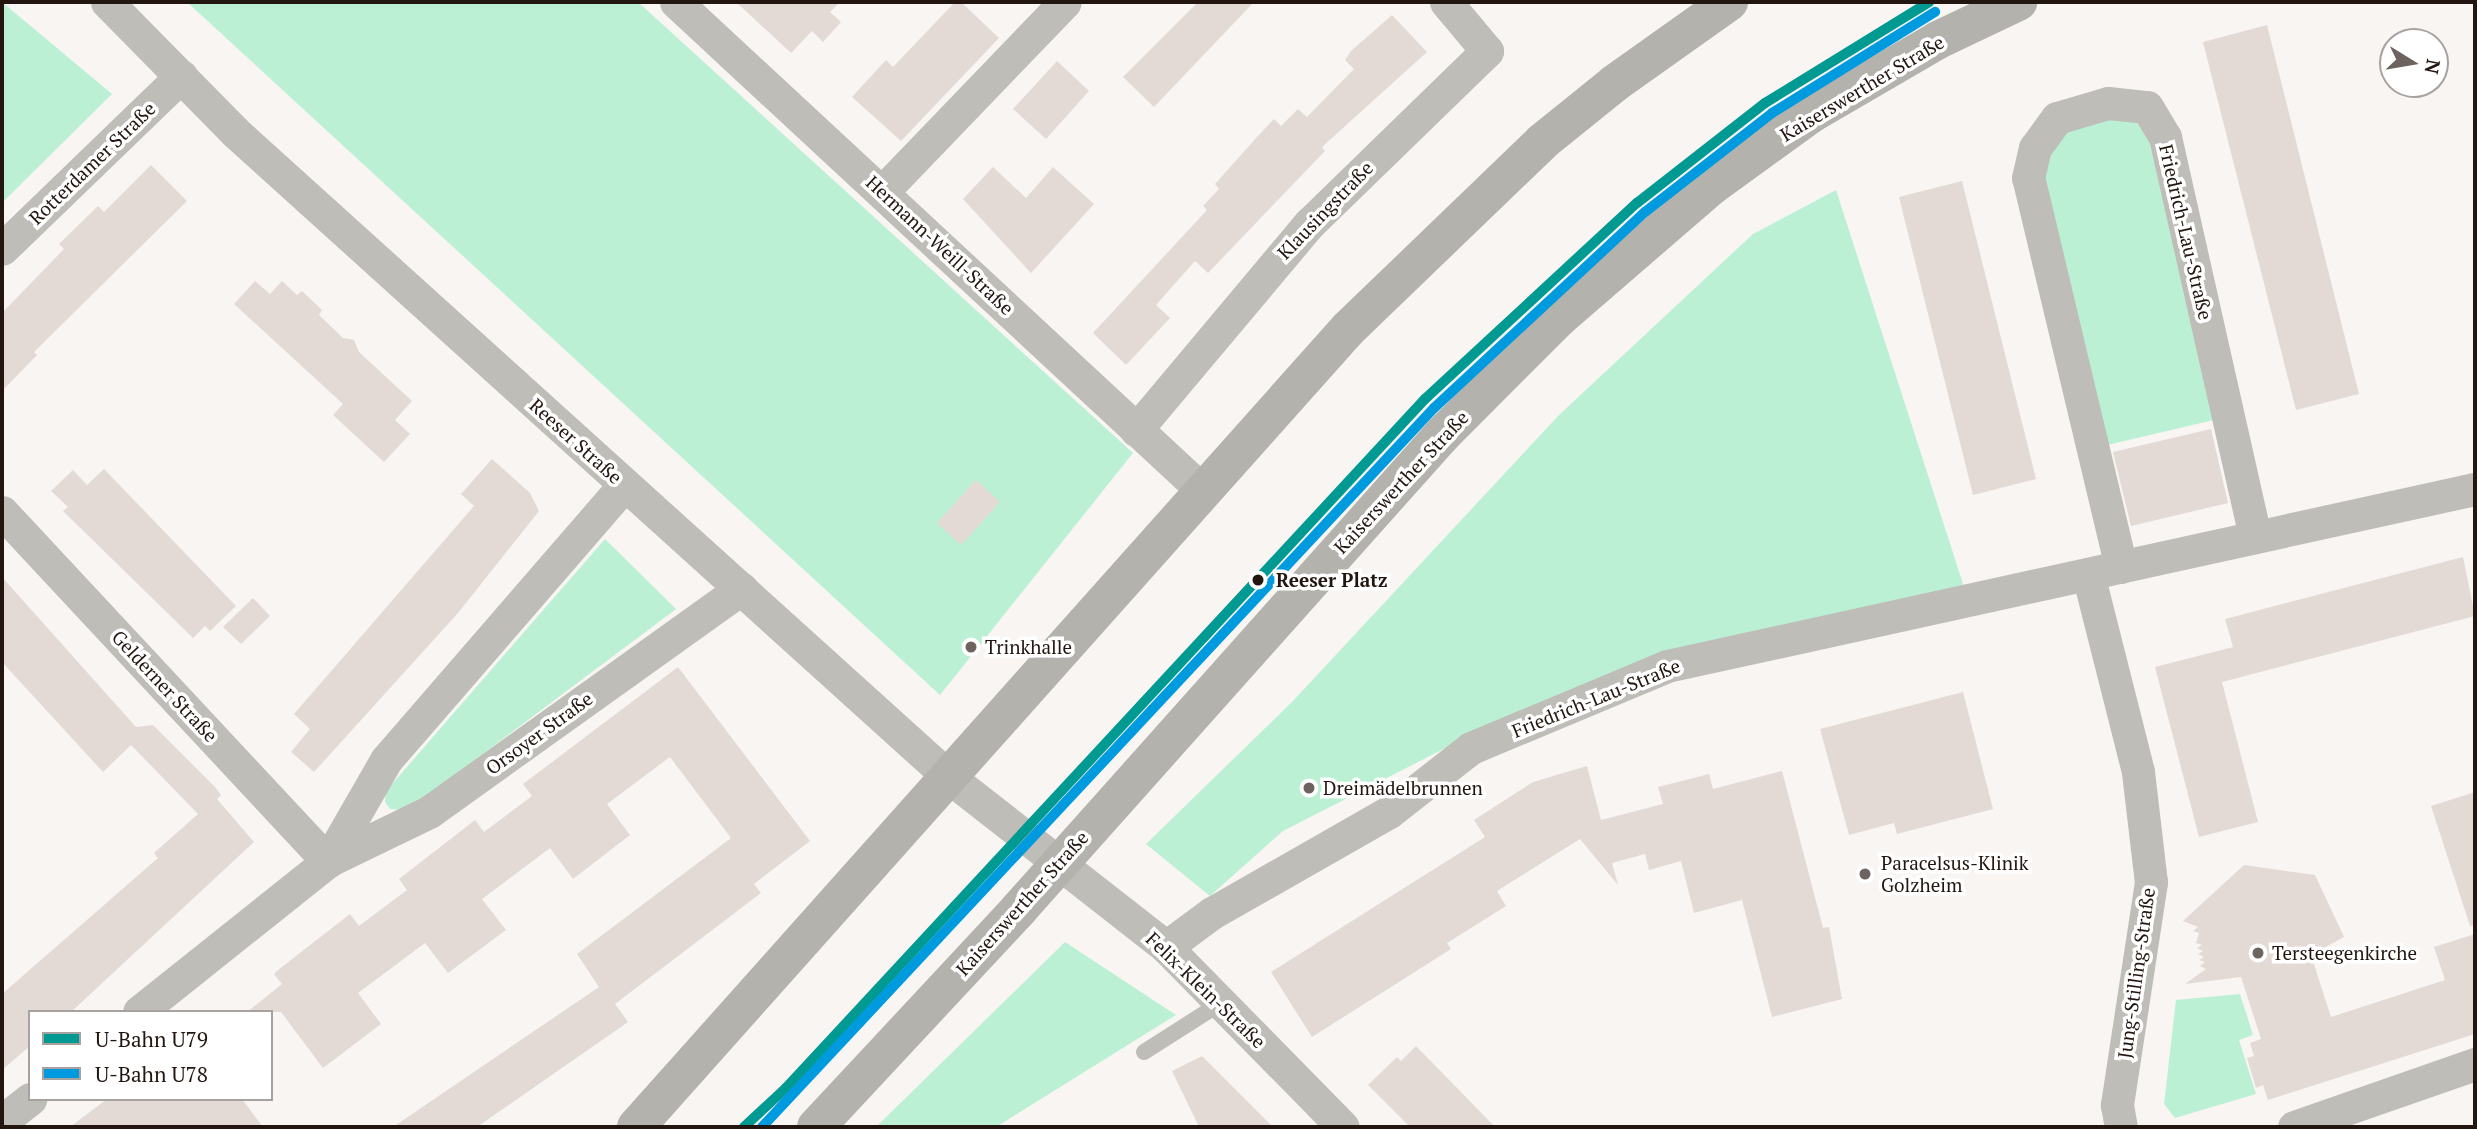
<!DOCTYPE html>
<meta charset="utf-8">
<style>
body{margin:0}
#map{position:relative;width:2477px;height:1129px;overflow:hidden;background:#f8f5f3;font-family:"PT Serif",serif}
div>[style]{position:absolute}
.green>*{inset:0;background:#bcf0d5}
.building>*{inset:0;background:#e3dad5}
.lane>*{height:16px;margin:-8px;padding:0 8px;transform-origin:8px;border-radius:8px;background:#bebdb8}
.street>*{height:33px;margin:-16.5px;padding:0 16.5px;transform-origin:16.5px;border-radius:16.5px;background:#bebdb8}
.secondary>*{height:38px;margin:-19px;padding:0 19px;transform-origin:19px;border-radius:19px;background:#b3b2ac}
.metro-1>*{height:10px;margin:-5px;padding:0 5px;transform-origin:5px;border-radius:5px;background:#009a93}
.metro-2>*{height:10px;margin:-5px;padding:0 5px;transform-origin:5px;border-radius:5px;background:#009adf}
.dots>*{width:19px;height:19px;translate:-50% -50%;box-sizing:border-box;border:4px solid #fff;border-radius:50%}
span{translate:-50% -50%;white-space:nowrap;text-align:center;line-height:1.15;-webkit-text-stroke:7px #fff;paint-order:stroke}
.street-label{font-size:19px;color:#231610}
.stop-label{font-size:19px;color:#231610;font-weight:700}
.left{translate:0 -50%;text-align:left}
.poi-label{font-size:19px;color:#231610}
.frame{position:absolute;inset:0;border:4px solid #231610;pointer-events:none}
.legend{position:absolute;left:28px;top:1010px;width:245px;height:91px;box-sizing:border-box;background:#fff;border:2px solid #a7a29f;margin:0;padding:9px 12px;list-style:none;font-size:21px;color:#231610}
.legend li{display:flex;align-items:center;gap:14px;height:35px}
.legend b{width:35px;border:2px solid #a7a29f}
.north{position:absolute;left:2379px;top:28px;width:70px;height:70px;box-sizing:border-box;background:#fff;border:2px solid #a7a29f;border-radius:50%;rotate:101deg;font-size:19px;font-weight:700;line-height:28px;text-align:center;color:#231610}
.north::after{content:'';display:block;margin:auto;width:24px;height:32px;background:#6e645f;clip-path:polygon(50% 0,100% 100%,50% 72%,0 100%)}
</style>
<div id="map">
<div class="green">
<div style="clip-path:polygon(2px 2px,112px 94px,2px 203px)"></div>
<div style="clip-path:polygon(187px 2px,638px 2px,1133px 453px,940px 695px)"></div>
<div style="clip-path:polygon(2130px 117px,2147px 132px,2218px 419px,2103px 446px,2039px 157px,2053px 139px,2083px 122px)"></div>
<div style="clip-path:polygon(1836px 190px,1965px 590px,1465px 738px,1283px 831px,1210px 896px,1146px 844px,1292px 702px,1559px 415px,1753px 234px)"></div>
<div style="clip-path:polygon(605px 539px,676px 609px,408px 810px,390px 809px,385px 802px,386px 791px)"></div>
<div style="clip-path:polygon(1065px 942px,1176px 1015px,996px 1127px,876px 1127px)"></div>
<div style="clip-path:polygon(2240px 994px,2253px 1035px,2239px 1040px,2256px 1094px,2175px 1118px,2164px 1104px,2176px 1000px)"></div>
</div>
<div class="building">
<div style="clip-path:polygon(736px 2px,840px 2px,830px 12px,841px 22px,823px 42px,812px 31px,791px 53px)"></div>
<div style="clip-path:polygon(955px 2px,961px 2px,999px 38px,901px 141px,852px 97px,886px 60px,893px 67px)"></div>
<div style="clip-path:polygon(1198px 2px,1254px 2px,1154px 107px,1123px 77px)"></div>
<div style="clip-path:polygon(1392px 15px,1427px 52px,1322px 147px,1325px 151px,1208px 273px,1195px 261px,1156px 305px,1170px 318px,1126px 365px,1093px 333px,1207px 210px,1203px 206px,1219px 189px,1215px 184px,1257px 137px,1274px 119px,1281px 126px,1298px 109px,1307px 117px,1354px 69px,1345px 60px,1351px 51px)"></div>
<div style="clip-path:polygon(2267px 25px,2359px 394px,2296px 410px,2203px 42px)"></div>
<div style="clip-path:polygon(1057px 61px,1089px 91px,1046px 139px,1013px 109px)"></div>
<div style="clip-path:polygon(151px 165px,187px 201px,34px 352px,37px 355px,2px 391px,2px 313px,64px 249px,59px 244px,98px 206px,104px 212px)"></div>
<div style="clip-path:polygon(993px 167px,1026px 198px,1053px 167px,1094px 204px,1031px 273px,963px 199px)"></div>
<div style="clip-path:polygon(1962px 181px,2036px 479px,1973px 495px,1899px 197px)"></div>
<div style="clip-path:polygon(255px 281px,270px 294px,282px 281px,297px 295px,302px 291px,322px 310px,319px 315px,343px 338px,354px 340px,359px 352px,412px 401px,395px 420px,410px 434px,384px 462px,333px 415px,343px 404px,234px 304px)"></div>
<div style="clip-path:polygon(2211px 429px,2228px 503px,2131px 526px,2113px 452px)"></div>
<div style="clip-path:polygon(492px 459px,530px 493px,539px 511px,458px 613px,314px 772px,291px 752px,310px 729px,294px 714px,474px 506px,461px 494px)"></div>
<div style="clip-path:polygon(104px 469px,236px 606px,210px 631px,205px 626px,193px 638px,63px 511px,68px 507px,51px 491px,73px 470px,87px 485px)"></div>
<div style="clip-path:polygon(976px 480px,1000px 502px,961px 545px,937px 523px)"></div>
<div style="clip-path:polygon(2463px 557px,2475px 616px,2222px 682px,2258px 822px,2199px 837px,2155px 667px,2233px 647px,2225px 619px)"></div>
<div style="clip-path:polygon(2px 577px,136px 727px,153px 725px,215px 787px,221px 795px,217px 799px,254px 842px,71px 1012px,30px 1012px,30px 1046px,2px 1070px,2px 994px,158px 858px,154px 853px,198px 814px,131px 745px,103px 772px,2px 662px)"></div>
<div style="clip-path:polygon(253px 598px,270px 616px,241px 644px,223px 627px)"></div>
<div style="clip-path:polygon(678px 667px,810px 841px,754px 884px,761px 893px,615px 1004px,628px 1022px,477px 1127px,393px 1127px,599px 987px,577px 954px,731px 838px,670px 757px,607px 804px,630px 835px,573px 879px,550px 848px,482px 899px,506px 930px,448px 973px,425px 943px,358px 993px,381px 1024px,323px 1068px,281px 1012px,247px 1012px,282px 984px,274px 974px,278px 970px,350px 914px,359px 926px,407px 890px,399px 879px,475px 820px,484px 832px,532px 796px,523px 784px,527px 781px)"></div>
<div style="clip-path:polygon(1963px 692px,1993px 809px,1897px 834px,1894px 823px,1849px 835px,1820px 729px)"></div>
<div style="clip-path:polygon(1587px 766px,1601px 820px,1663px 804px,1658px 787px,1709px 774px,1713px 789px,1782px 771px,1823px 928px,1829px 927px,1842px 999px,1772px 1017px,1742px 900px,1694px 913px,1681px 861px,1649px 870px,1645px 854px,1612px 863px,1618px 885px,1580px 839px,1497px 891px,1506px 906px,1447px 943px,1451px 949px,1312px 1037px,1271px 972px,1485px 837px,1474px 820px,1533px 782px)"></div>
<div style="clip-path:polygon(2475px 792px,2475px 925px,2470px 926px,2431px 806px)"></div>
<div style="clip-path:polygon(2244px 865px,2315px 875px,2344px 937px,2311px 955px,2331px 1017px,2445px 980px,2434px 947px,2475px 934px,2475px 1034px,2268px 1100px,2263px 1085px,2256px 1088px,2247px 1058px,2254px 1056px,2250px 1043px,2261px 1039px,2241px 977px,2185px 984px,2206px 969px,2200px 966px,2205px 962px,2199px 960px,2204px 957px,2198px 954px,2203px 951px,2197px 948px,2202px 945px,2196px 943px,2199px 933px,2193px 931px,2198px 927px,2183px 921px)"></div>
<div style="clip-path:polygon(1416px 1046px,1459px 1090px,1495px 1127px,1410px 1127px,1368px 1085px,1397px 1057px,1401px 1061px)"></div>
<div style="clip-path:polygon(1202px 1056px,1273px 1127px,1199px 1127px,1172px 1071px)"></div>
<div style="clip-path:polygon(107px 1099px,242px 1099px,263px 1127px,70px 1127px)"></div>
</div>
<div class="lane">
<div style="left:1144px;top:1052px;width:91px;rotate:-32.5deg"></div>
</div>
<div class="street">
<div style="left:107px;top:2px;width:182px;rotate:45.4deg"></div>
<div style="left:235px;top:132px;width:964px;rotate:42.1deg"></div>
<div style="left:950px;top:778px;width:274px;rotate:38deg"></div>
<div style="left:1166px;top:947px;width:252px;rotate:45.5deg"></div>
<div style="left:676px;top:2px;width:718px;rotate:42.85deg"></div>
<div style="left:883px;top:191px;width:262px;rotate:-46.1deg"></div>
<div style="left:2px;top:249px;width:249px;rotate:-44deg"></div>
<div style="left:1136px;top:430px;width:270px;rotate:-50deg"></div>
<div style="left:1310px;top:223px;width:247px;rotate:-44.2deg"></div>
<div style="left:1487px;top:51px;width:64px;rotate:-129.9deg"></div>
<div style="left:2px;top:512px;width:478px;rotate:47deg"></div>
<div style="left:2121px;top:567px;width:400px;rotate:-103.4deg"></div>
<div style="left:2028px;top:178px;width:31px;rotate:-77deg"></div>
<div style="left:2035px;top:148px;width:37px;rotate:-54deg"></div>
<div style="left:2057px;top:118px;width:53px;rotate:-16.4deg"></div>
<div style="left:2108px;top:103px;width:39px;rotate:6deg"></div>
<div style="left:2147px;top:107px;width:35px;rotate:59deg"></div>
<div style="left:2165px;top:137px;width:410px;rotate:77.3deg"></div>
<div style="left:2088px;top:574px;width:204px;rotate:75.8deg"></div>
<div style="left:2138px;top:772px;width:111px;rotate:83.3deg"></div>
<div style="left:2151px;top:882px;width:226px;rotate:98.7deg"></div>
<div style="left:2117px;top:1105px;width:22px;rotate:80deg"></div>
<div style="left:328px;top:861px;width:116px;rotate:-60.1deg"></div>
<div style="left:386px;top:760px;width:364px;rotate:-49.1deg"></div>
<div style="left:1166px;top:947px;width:57px;rotate:-36.5deg"></div>
<div style="left:1212px;top:913px;width:204px;rotate:-29.7deg"></div>
<div style="left:1389px;top:812px;width:104px;rotate:-38deg"></div>
<div style="left:1471px;top:748px;width:212px;rotate:-22.7deg"></div>
<div style="left:1667px;top:666px;width:827px;rotate:-12.36deg"></div>
<div style="left:139px;top:1012px;width:242px;rotate:-38.6deg"></div>
<div style="left:328px;top:861px;width:112px;rotate:-25.9deg"></div>
<div style="left:429px;top:812px;width:384px;rotate:-35.6deg"></div>
<div style="left:2px;top:1121px;width:36px;rotate:-38deg"></div>
<div style="left:2294px;top:1127px;width:192px;rotate:-19.2deg"></div>
</div>
<div class="secondary">
<div style="left:636px;top:1127px;width:1069px;rotate:-48.26deg"></div>
<div style="left:1348px;top:329px;width:269px;rotate:-43.9deg"></div>
<div style="left:1542px;top:142px;width:94px;rotate:-38.9deg"></div>
<div style="left:1615px;top:83px;width:140px;rotate:-35.4deg"></div>
<div style="left:816px;top:1127px;width:298px;rotate:-47deg"></div>
<div style="left:1019px;top:909px;width:637px;rotate:-48.25deg"></div>
<div style="left:1443px;top:434px;width:165px;rotate:-45deg"></div>
<div style="left:1560px;top:317px;width:201px;rotate:-40.8deg"></div>
<div style="left:1712px;top:186px;width:122px;rotate:-36deg"></div>
<div style="left:1811px;top:114px;width:147px;rotate:-30.2deg"></div>
<div style="left:1938px;top:40px;width:89px;rotate:-25.4deg"></div>
</div>
<div class="metro-1">
<div style="left:744px;top:1127px;width:57px;rotate:-42.9deg"></div>
<div style="left:786px;top:1088px;width:940px;rotate:-47.16deg"></div>
<div style="left:1425px;top:399px;width:289px;rotate:-42.8deg"></div>
<div style="left:1637px;top:203px;width:162px;rotate:-38deg"></div>
<div style="left:1765px;top:103px;width:193px;rotate:-31.6deg"></div>
</div>
<div class="metro-2">
<div style="left:762px;top:1127px;width:984px;rotate:-46.94deg"></div>
<div style="left:1434px;top:408px;width:288px;rotate:-42.9deg"></div>
<div style="left:1645px;top:212px;width:161px;rotate:-37.9deg"></div>
<div style="left:1772px;top:113px;width:192px;rotate:-31.8deg"></div>
</div>
<div class="dots">
<div style="left:1258px;top:580px;background:#231610"></div>
<div style="left:971px;top:647px;background:#6e645f"></div>
<div style="left:1309px;top:788px;background:#6e645f"></div>
<div style="left:1865px;top:874px;background:#6e645f"></div>
<div style="left:2258px;top:953px;background:#6e645f"></div>
</div>
<div class="street-label">
<span style="left:1862px;top:88px;rotate:-31deg">Kaiserswerther Straße</span>
<span style="left:92px;top:163px;rotate:-44deg">Rotterdamer Straße</span>
<span style="left:1325px;top:210px;rotate:-46deg">Klausingstraße</span>
<span style="left:2186px;top:232px;rotate:77deg">Friedrich-Lau-Straße</span>
<span style="left:940px;top:245px;rotate:43deg">Hermann-Weill-Straße</span>
<span style="left:576px;top:441px;rotate:42deg">Reeser Straße</span>
<span style="left:1401px;top:482px;rotate:-47deg">Kaiserswerther Straße</span>
<span style="left:165px;top:686px;rotate:47deg">Gelderner Straße</span>
<span style="left:1596px;top:698px;rotate:-22deg">Friedrich-Lau-Straße</span>
<span style="left:539px;top:733px;rotate:-36deg">Orsoyer Straße</span>
<span style="left:1022px;top:903px;rotate:-48deg">Kaiserswerther Straße</span>
<span style="left:2136px;top:973px;rotate:-82deg">Jung-Stilling-Straße</span>
<span style="left:1206px;top:990px;rotate:44deg">Felix-Klein-Straße</span>
</div>
<div class="stop-label">
<span class="left" style="left:1276px;top:580px">Reeser Platz</span>
</div>
<div class="poi-label">
<span class="left" style="left:985px;top:647px">Trinkhalle</span>
<span class="left" style="left:1323px;top:788px">Dreimädelbrunnen</span>
<span class="left" style="left:1881px;top:874px">Paracelsus-Klinik<br>Golzheim</span>
<span class="left" style="left:2272px;top:953px">Tersteegenkirche</span>
</div>
<div class="frame"></div>
<ul class="legend">
<li><b style="height:9px;background:#009a93"></b>U-Bahn U79</li>
<li><b style="height:9px;background:#009adf"></b>U-Bahn U78</li>
</ul>
<div class="north">N</div>
</div>
